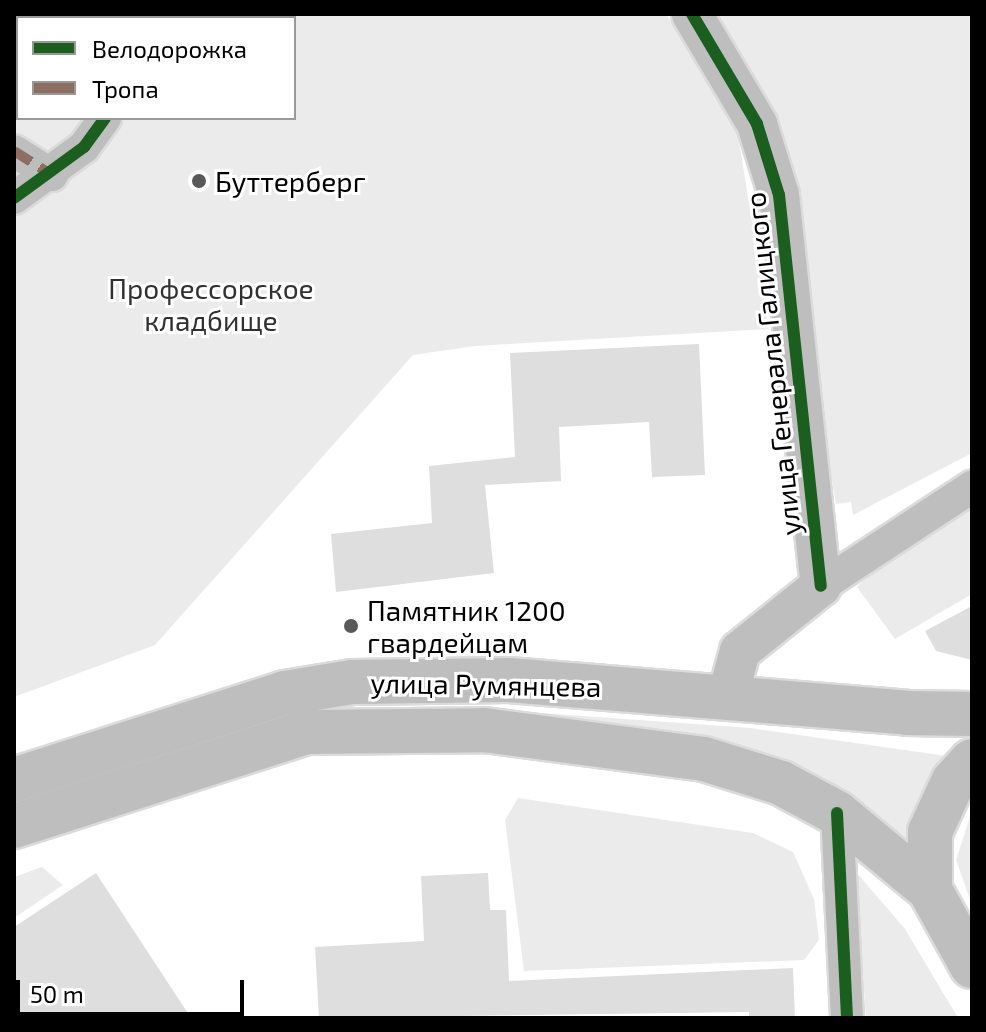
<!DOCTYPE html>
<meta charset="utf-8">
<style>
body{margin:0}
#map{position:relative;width:986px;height:1032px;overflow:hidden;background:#fff;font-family:"Exo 2",sans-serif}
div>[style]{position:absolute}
.green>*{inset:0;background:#ebebeb}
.building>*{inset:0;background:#dedede}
.roads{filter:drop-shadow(2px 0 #dbdbdb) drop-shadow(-2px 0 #dbdbdb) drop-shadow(0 2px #dbdbdb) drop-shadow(0 -2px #dbdbdb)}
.minor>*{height:32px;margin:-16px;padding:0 16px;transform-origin:16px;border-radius:16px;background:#bebebe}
.tertiary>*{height:40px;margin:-20px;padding:0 20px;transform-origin:20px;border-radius:20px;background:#bebebe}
.primary>*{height:44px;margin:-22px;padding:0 22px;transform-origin:22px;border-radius:22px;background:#bebebe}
.quiet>*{height:10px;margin-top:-5px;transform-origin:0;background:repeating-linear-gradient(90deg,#8d6e63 0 20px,transparent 0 30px)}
.cycleway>*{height:12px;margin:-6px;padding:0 6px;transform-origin:6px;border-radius:6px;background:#1b5e20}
.dots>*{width:22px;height:22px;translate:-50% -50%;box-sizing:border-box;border:4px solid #fff;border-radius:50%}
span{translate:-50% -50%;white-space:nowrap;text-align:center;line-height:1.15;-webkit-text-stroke:6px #fff;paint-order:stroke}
.poi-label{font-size:28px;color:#000}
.left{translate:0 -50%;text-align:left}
.park-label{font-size:28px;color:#313131}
.street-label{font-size:28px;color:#000}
.frame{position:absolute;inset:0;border:16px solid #000;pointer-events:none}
.legend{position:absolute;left:16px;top:16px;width:280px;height:104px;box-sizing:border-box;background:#fff;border:2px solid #999;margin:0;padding:10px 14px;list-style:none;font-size:24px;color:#000}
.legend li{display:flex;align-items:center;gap:16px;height:40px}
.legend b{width:40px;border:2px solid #999}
.scale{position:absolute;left:16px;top:980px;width:228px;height:36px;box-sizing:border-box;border:4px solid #000;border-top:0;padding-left:10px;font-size:24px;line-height:28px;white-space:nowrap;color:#000;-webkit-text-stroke:6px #fff;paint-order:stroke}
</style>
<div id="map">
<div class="green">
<div style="clip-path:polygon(evenodd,14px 14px,666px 14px,736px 122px,769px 329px,475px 346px,413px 355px,155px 645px,14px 697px,14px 14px,18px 18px,294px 18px,294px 118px,18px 118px,18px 18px)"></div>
<div style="clip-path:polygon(718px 14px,972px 14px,972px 453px,853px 515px,851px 502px,836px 504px,769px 117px)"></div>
<div style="clip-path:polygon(972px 498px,972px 594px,895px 639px,857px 587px,911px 533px)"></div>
<div style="clip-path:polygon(528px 712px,750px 728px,954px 757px,911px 841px,840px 791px,526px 718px)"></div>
<div style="clip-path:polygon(518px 798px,753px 833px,793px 852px,814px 899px,819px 940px,804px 960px,524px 971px,505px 820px)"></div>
<div style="clip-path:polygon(972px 811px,972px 905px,956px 860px)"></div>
<div style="clip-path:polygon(42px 867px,63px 885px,14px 918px,14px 877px)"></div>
<div style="clip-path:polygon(856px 872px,905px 929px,958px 1018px,866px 1018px)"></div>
</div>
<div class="building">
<div style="clip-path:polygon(699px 344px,705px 475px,652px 477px,649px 422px,559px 427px,561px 481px,485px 485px,494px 573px,336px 592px,331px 534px,432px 523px,429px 466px,515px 457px,510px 353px)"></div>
<div style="clip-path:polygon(972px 606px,972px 660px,936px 651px,925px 631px)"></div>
<div style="clip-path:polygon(96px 873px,191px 1018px,14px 1018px,14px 927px)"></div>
<div style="clip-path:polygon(488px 873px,490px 910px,506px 910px,509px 981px,793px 968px,795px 1018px,749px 1018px,749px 1012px,319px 1018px,315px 947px,424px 941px,421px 876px)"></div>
</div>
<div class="roads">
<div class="minor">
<div style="left:180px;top:18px;width:6px;rotate:-45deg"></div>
<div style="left:14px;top:151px;width:45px;rotate:32.3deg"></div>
<div style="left:14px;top:198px;width:87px;rotate:-36.1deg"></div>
<div style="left:84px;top:147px;width:36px;rotate:-54deg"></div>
<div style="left:821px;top:586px;width:181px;rotate:-33.3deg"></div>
<div style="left:837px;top:813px;width:205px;rotate:87.2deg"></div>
</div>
<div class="tertiary">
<div style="left:692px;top:14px;width:128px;rotate:59.4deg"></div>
<div style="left:757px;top:124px;width:74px;rotate:72.8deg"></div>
<div style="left:779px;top:195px;width:393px;rotate:83.9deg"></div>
<div style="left:821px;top:586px;width:104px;rotate:141.3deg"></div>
<div style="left:740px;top:651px;width:46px;rotate:105.3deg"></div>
</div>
<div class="primary">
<div style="left:972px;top:761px;width:28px;rotate:132deg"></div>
<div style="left:953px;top:782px;width:55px;rotate:114.7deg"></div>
<div style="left:930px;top:832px;width:58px;rotate:90deg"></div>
<div style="left:930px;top:890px;width:87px;rotate:61.1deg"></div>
<div style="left:14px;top:780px;width:285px;rotate:-17.8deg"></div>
<div style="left:285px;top:693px;width:68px;rotate:-9.3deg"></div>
<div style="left:352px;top:682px;width:157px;rotate:-0.7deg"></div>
<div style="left:509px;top:680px;width:399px;rotate:4.7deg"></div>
<div style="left:907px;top:713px;width:65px;rotate:0.9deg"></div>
<div style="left:14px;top:826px;width:308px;rotate:-17.8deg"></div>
<div style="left:307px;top:732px;width:177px;rotate:-0.6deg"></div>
<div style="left:484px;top:730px;width:222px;rotate:7.5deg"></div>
<div style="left:704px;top:759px;width:81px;rotate:17.3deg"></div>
<div style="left:781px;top:783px;width:64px;rotate:28.2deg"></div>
<div style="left:837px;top:813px;width:121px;rotate:39.6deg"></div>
</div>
</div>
<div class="quiet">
<div style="left:180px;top:18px;width:6px;rotate:-45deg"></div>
<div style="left:14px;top:151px;width:45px;rotate:32.3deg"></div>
</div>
<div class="cycleway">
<div style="left:692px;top:14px;width:128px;rotate:59.4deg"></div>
<div style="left:757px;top:124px;width:74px;rotate:72.8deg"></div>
<div style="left:779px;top:195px;width:393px;rotate:83.9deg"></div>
<div style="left:14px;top:198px;width:87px;rotate:-36.1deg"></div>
<div style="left:84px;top:147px;width:36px;rotate:-54deg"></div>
<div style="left:837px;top:813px;width:205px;rotate:87.2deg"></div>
</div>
<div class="dots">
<div style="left:199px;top:181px;background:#595959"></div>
<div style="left:351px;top:626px;background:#595959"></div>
</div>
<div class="poi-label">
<span class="left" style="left:215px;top:181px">Буттерберг</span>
<span class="left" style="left:367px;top:626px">Памятник 1200<br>гвардейцам</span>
</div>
<div class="park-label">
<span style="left:211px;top:304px">Профессорское<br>кладбище</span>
</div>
<div class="street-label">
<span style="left:772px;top:364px;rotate:-96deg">улица Генерала Галицкого</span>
<span style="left:486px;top:684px;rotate:1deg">улица Румянцева</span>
</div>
<div class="frame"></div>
<ul class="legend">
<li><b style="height:10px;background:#1b5e20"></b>Велодорожка</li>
<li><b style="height:10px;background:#8d6e63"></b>Тропа</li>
</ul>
<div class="scale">50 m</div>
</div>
